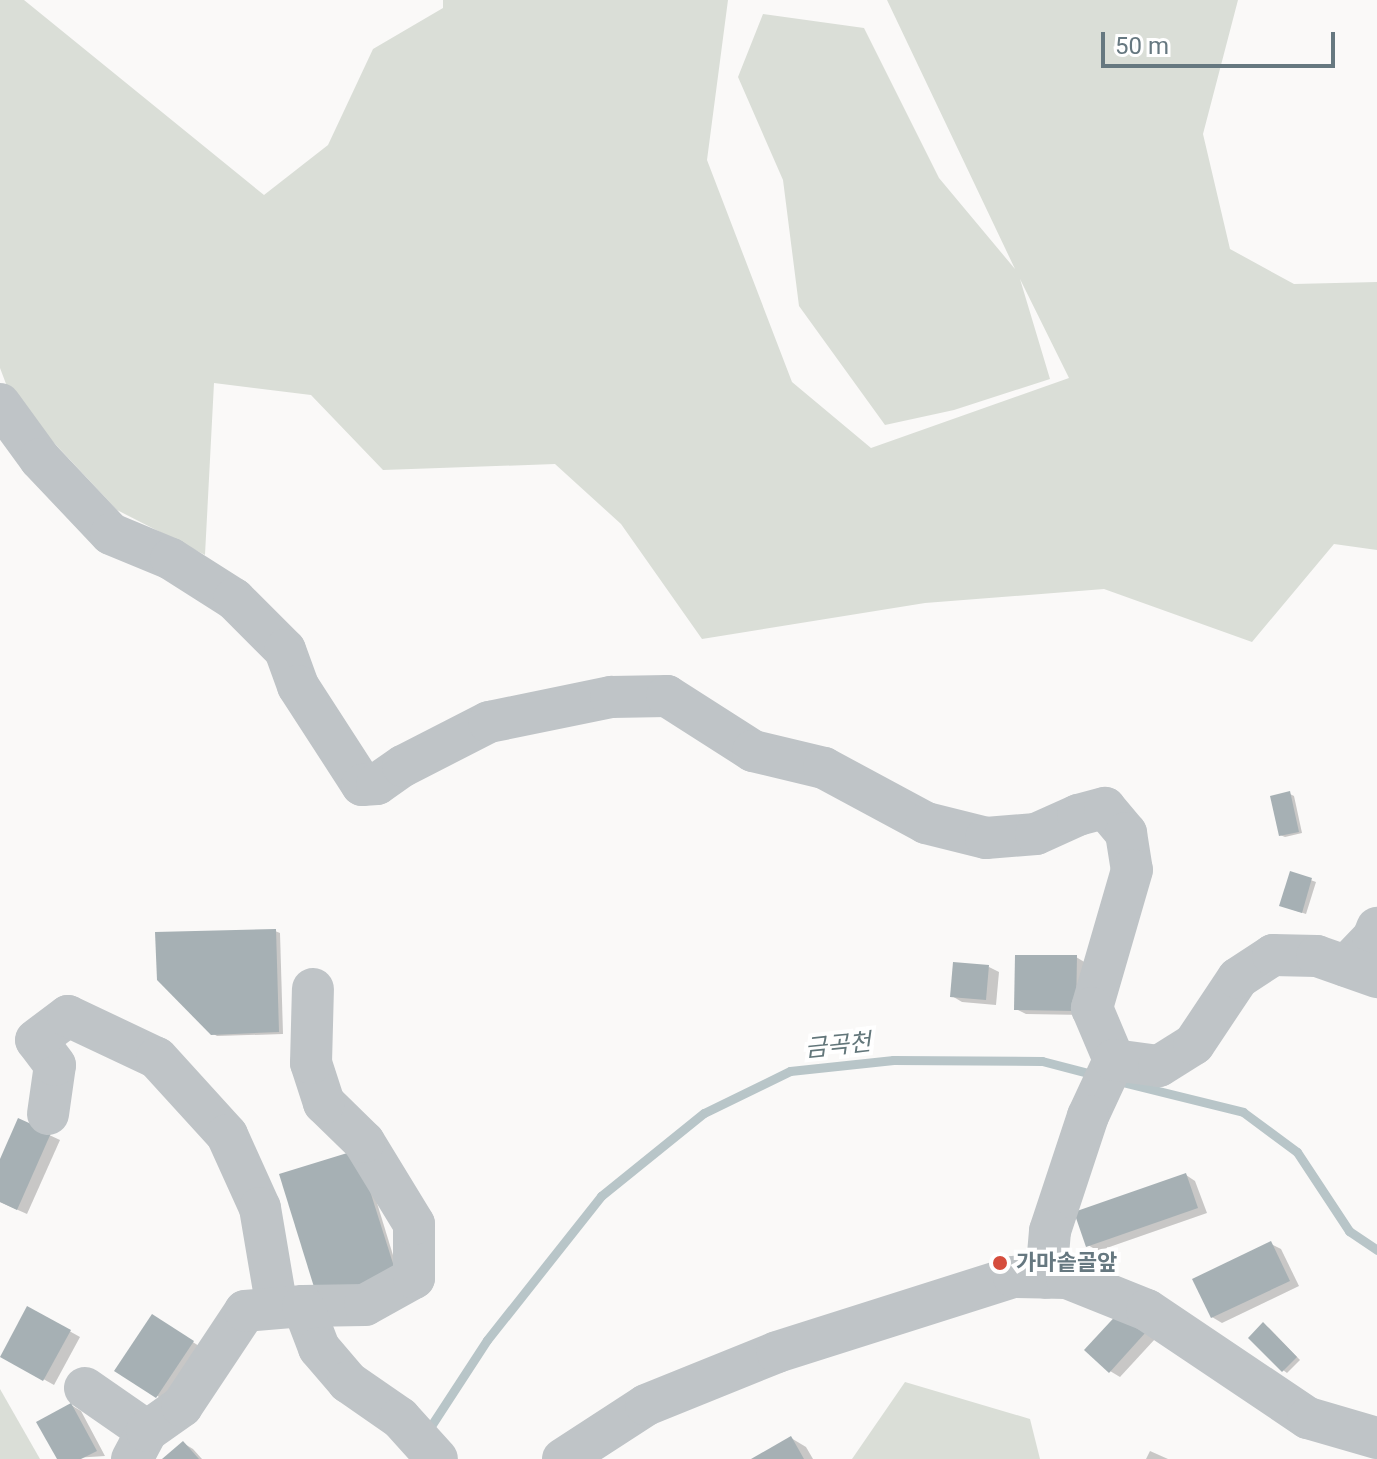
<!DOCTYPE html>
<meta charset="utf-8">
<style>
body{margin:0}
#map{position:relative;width:1377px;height:1459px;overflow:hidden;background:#faf9f8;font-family:Roboto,"Noto Sans KR",sans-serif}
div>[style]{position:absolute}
.green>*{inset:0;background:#daded7}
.shadow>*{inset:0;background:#0003}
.stream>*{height:9px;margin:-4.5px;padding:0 4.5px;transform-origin:4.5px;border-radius:4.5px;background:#b8c5c8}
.building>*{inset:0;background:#a6b0b4}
.minor>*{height:42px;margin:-21px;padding:0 21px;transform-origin:21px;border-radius:21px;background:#bfc4c7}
.dots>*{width:22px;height:22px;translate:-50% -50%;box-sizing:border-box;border:4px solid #fff;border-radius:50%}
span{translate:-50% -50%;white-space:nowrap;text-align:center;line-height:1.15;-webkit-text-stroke:8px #fff;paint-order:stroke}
.poi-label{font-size:22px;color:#667880;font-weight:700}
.left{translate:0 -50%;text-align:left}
.water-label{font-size:24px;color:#62767a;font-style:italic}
.scale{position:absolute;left:1101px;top:32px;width:234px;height:36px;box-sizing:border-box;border:4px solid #667880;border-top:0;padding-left:10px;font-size:24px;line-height:28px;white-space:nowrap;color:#667880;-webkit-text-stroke:6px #fff;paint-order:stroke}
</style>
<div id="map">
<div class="green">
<div style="clip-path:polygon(0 0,24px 0,264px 195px,328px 145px,373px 49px,443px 8px,443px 0,728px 0,707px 160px,792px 382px,871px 448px,1069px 378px,1020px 279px,1050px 379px,954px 410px,885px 425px,799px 306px,783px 180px,738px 77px,763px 14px,864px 28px,939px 178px,1015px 269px,887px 0,1238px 0,1203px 134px,1230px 249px,1294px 284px,1377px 282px,1377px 550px,1334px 544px,1252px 642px,1104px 589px,925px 603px,702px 639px,621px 524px,555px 464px,383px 470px,311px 395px,214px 383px,205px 555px,117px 510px,11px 397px,0 368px)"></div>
<div style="clip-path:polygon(905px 1382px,1030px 1419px,1040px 1459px,852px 1459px)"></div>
<div style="clip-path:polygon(0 1389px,40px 1459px,0 1459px)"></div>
</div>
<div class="shadow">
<div style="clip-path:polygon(1290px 794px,1294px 796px,1302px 833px,1285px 837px,1280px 835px)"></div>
<div style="clip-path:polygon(1291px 873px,1316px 882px,1306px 914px,1285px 907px)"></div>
<div style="clip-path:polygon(275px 931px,280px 933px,283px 1034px,217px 1036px,212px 1033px)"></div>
<div style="clip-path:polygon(1076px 957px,1086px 963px,1085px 1015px,1026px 1014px,1016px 1009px)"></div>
<div style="clip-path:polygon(989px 967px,999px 972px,996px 1005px,962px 1002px,952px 996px)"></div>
<div style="clip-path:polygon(19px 1121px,60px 1140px,27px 1214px,0 1202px,0 1164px)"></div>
<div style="clip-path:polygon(362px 1154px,400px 1278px,324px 1301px)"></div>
<div style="clip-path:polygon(1186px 1175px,1195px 1181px,1207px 1213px,1098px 1251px,1088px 1245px)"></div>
<div style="clip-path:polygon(1271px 1244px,1281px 1249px,1299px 1286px,1222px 1323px,1212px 1317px)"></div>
<div style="clip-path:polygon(28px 1308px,80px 1337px,54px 1385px,2px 1356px)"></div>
<div style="clip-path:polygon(1132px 1318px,1155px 1339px,1120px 1377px,1110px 1371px)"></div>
<div style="clip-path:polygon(162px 1322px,202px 1348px,167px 1402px,117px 1371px)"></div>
<div style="clip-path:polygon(1268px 1327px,1300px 1360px,1287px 1373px,1283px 1370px)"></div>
<div style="clip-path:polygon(71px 1405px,81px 1411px,105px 1456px,59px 1459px)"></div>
<div style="clip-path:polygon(791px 1438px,806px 1447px,813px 1459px,755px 1459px)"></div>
<div style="clip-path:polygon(183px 1443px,193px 1449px,202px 1459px,165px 1459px)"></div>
<div style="clip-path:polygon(1150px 1451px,1168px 1459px,1146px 1459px)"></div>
</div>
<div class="stream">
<div style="left:1118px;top:1081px;width:129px;rotate:13.9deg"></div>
<div style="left:1243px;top:1112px;width:67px;rotate:36.5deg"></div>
<div style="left:1297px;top:1152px;width:95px;rotate:56.6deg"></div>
<div style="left:1349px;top:1231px;width:34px;rotate:34deg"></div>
<div style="left:427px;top:1432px;width:110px;rotate:-56.9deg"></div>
<div style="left:487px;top:1340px;width:184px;rotate:-51.6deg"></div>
<div style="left:601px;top:1196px;width:132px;rotate:-38.9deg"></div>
<div style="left:704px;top:1113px;width:96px;rotate:-26deg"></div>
<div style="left:790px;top:1071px;width:104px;rotate:-6.1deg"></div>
<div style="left:893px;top:1060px;width:149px;rotate:0.4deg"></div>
<div style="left:1042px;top:1061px;width:56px;rotate:14.5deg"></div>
</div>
<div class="building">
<div style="clip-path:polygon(1290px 791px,1299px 832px,1279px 836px,1270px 796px)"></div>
<div style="clip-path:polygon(1290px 871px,1312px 878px,1302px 913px,1279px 906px)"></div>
<div style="clip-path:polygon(276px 929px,279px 1032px,211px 1035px,157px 980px,155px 932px)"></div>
<div style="clip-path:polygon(1015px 955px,1077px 955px,1076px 1011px,1014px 1010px)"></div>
<div style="clip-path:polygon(953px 962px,989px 965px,986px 1000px,950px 997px)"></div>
<div style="clip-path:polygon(18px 1118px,51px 1133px,17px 1210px,0 1202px,0 1159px)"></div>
<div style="clip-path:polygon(357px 1150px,397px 1276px,318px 1300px,279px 1174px)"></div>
<div style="clip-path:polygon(1186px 1173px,1198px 1208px,1086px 1247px,1074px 1212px)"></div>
<div style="clip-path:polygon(1271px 1241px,1290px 1281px,1211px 1318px,1192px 1279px)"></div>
<div style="clip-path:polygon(27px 1306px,71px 1330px,43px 1381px,0 1357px)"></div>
<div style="clip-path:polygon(1122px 1309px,1146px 1332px,1109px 1373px,1084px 1350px)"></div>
<div style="clip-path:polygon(152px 1314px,194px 1341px,156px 1398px,114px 1371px)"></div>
<div style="clip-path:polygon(1263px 1322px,1297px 1357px,1282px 1372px,1248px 1338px)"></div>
<div style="clip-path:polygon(71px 1403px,97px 1451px,81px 1459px,57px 1459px,36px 1422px)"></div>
<div style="clip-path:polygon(791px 1436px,804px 1459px,751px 1459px)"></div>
<div style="clip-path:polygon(183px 1441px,199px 1459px,162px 1459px)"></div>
</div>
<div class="minor">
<div style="left:0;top:404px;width:68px;rotate:54deg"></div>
<div style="left:40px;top:459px;width:103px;rotate:46.6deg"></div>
<div style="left:111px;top:534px;width:65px;rotate:22.6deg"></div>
<div style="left:171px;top:559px;width:75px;rotate:32.4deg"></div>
<div style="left:234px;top:599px;width:72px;rotate:45deg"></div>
<div style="left:285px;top:650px;width:38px;rotate:70deg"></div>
<div style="left:298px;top:686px;width:118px;rotate:57.1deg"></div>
<div style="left:362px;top:785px;width:15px;rotate:-4deg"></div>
<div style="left:377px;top:784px;width:32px;rotate:-35deg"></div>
<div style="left:403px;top:766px;width:97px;rotate:-27.1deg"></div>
<div style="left:489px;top:722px;width:125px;rotate:-11.6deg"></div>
<div style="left:611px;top:697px;width:56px;rotate:-1deg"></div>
<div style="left:667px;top:696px;width:102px;rotate:32.6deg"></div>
<div style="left:753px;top:751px;width:73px;rotate:13.5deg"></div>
<div style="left:824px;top:768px;width:116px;rotate:28.3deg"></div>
<div style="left:926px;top:823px;width:62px;rotate:14deg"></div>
<div style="left:986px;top:838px;width:50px;rotate:-4.6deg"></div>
<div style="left:1036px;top:834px;width:46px;rotate:-24.3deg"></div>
<div style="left:1078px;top:815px;width:28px;rotate:-15deg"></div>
<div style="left:1105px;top:808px;width:33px;rotate:50deg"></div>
<div style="left:1126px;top:833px;width:37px;rotate:81deg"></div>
<div style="left:1132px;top:870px;width:144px;rotate:106.2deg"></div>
<div style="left:1092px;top:1008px;width:56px;rotate:67.1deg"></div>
<div style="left:1114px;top:1060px;width:62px;rotate:114.9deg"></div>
<div style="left:1088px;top:1116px;width:121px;rotate:108.3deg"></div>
<div style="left:1050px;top:1231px;width:47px;rotate:94.9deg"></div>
<div style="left:1346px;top:966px;width:39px;rotate:-46deg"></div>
<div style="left:1373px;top:938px;width:11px;rotate:-68deg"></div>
<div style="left:1114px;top:1060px;width:45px;rotate:7.6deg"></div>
<div style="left:1159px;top:1066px;width:41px;rotate:-32.2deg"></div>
<div style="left:1194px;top:1044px;width:79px;rotate:-56.3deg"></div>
<div style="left:1238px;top:978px;width:42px;rotate:-33.3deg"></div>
<div style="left:1273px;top:955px;width:44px;rotate:1.3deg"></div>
<div style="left:1317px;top:956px;width:64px;rotate:19.3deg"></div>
<div style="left:48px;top:1114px;width:49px;rotate:-81.9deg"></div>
<div style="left:55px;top:1065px;width:31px;rotate:-127deg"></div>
<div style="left:36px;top:1040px;width:40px;rotate:-37deg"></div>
<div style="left:68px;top:1016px;width:98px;rotate:25.3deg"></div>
<div style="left:157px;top:1058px;width:104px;rotate:47.7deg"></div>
<div style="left:227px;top:1135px;width:80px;rotate:65.7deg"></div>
<div style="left:260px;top:1208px;width:101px;rotate:80.4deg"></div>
<div style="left:303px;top:1306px;width:62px;rotate:-0.9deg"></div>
<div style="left:365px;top:1305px;width:56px;rotate:-28.9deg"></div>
<div style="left:414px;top:1278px;width:54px;rotate:-90deg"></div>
<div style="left:414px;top:1224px;width:96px;rotate:-121.4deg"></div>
<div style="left:364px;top:1142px;width:56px;rotate:-135.7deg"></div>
<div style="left:324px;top:1103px;width:42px;rotate:-108deg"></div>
<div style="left:311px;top:1063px;width:74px;rotate:-88.5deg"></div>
<div style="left:85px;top:1388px;width:75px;rotate:34.7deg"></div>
<div style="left:132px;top:1459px;width:32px;rotate:-62deg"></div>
<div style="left:147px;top:1431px;width:43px;rotate:-35.5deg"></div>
<div style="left:182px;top:1406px;width:114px;rotate:-56.4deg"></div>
<div style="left:245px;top:1311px;width:58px;rotate:-4.9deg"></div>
<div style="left:303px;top:1306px;width:45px;rotate:69.1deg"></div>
<div style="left:319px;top:1348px;width:45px;rotate:49.5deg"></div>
<div style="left:348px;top:1382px;width:63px;rotate:34.7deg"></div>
<div style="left:400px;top:1418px;width:55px;rotate:47.9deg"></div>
<div style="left:563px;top:1459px;width:99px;rotate:-33deg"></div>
<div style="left:646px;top:1405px;width:141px;rotate:-22deg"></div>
<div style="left:777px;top:1352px;width:249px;rotate:-17.6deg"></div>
<div style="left:1014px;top:1277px;width:53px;rotate:1.1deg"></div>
<div style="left:1067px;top:1278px;width:86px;rotate:21.8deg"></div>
<div style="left:1147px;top:1310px;width:194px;rotate:33.9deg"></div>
<div style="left:1308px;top:1418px;width:72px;rotate:16.2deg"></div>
</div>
<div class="dots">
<div style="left:1000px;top:1263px;background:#d54d3d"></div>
</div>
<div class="poi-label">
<span class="left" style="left:1016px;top:1263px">가마솥골앞</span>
</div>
<div class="water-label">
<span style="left:838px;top:1046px;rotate:-6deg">금곡천</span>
</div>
<div class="scale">50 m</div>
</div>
